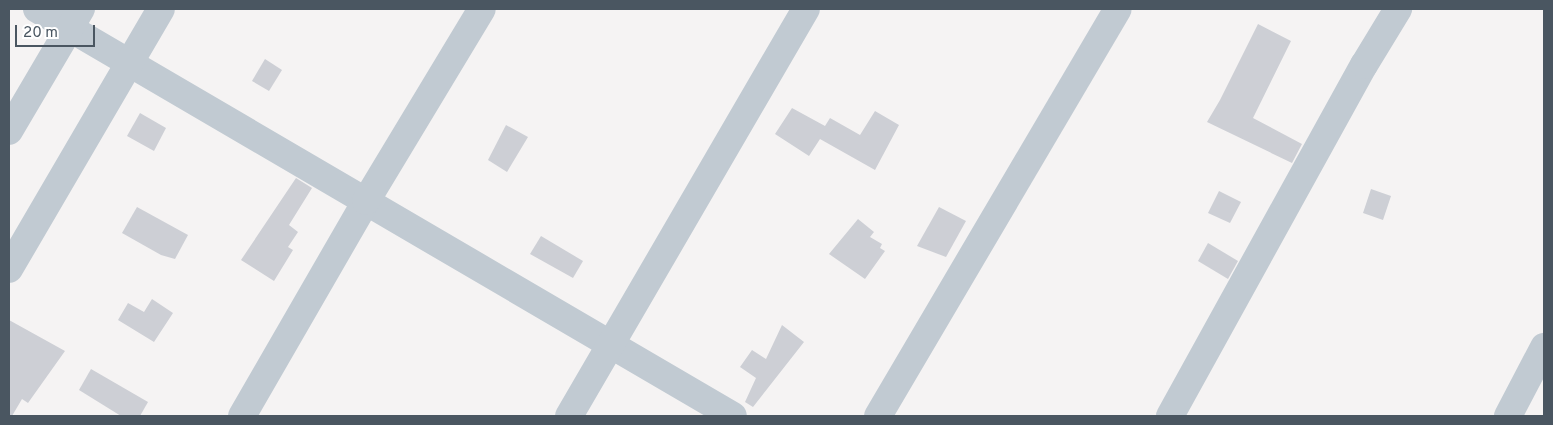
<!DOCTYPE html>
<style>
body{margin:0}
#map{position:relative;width:1553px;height:425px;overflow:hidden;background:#f5f3f3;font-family:Overpass,sans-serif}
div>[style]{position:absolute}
.building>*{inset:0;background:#cdcfd5}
.minor>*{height:28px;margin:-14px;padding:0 14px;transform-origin:14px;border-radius:14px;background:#c1cad2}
.tertiary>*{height:28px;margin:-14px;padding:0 14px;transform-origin:14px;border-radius:14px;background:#c1cad2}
span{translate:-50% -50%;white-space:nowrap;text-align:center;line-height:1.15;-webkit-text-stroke:4px #fff;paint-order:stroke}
.frame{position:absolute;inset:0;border:10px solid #4a5661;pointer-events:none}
.scale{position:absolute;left:15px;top:25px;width:80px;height:22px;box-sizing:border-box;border:2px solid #4a5661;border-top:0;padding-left:6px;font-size:15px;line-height:18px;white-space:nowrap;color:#4a5661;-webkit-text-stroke:4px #fff;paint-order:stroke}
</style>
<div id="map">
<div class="building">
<div style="clip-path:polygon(1258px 24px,1291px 41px,1253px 118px,1302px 144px,1292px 163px,1207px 122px,1220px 100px)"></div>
<div style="clip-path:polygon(265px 59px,282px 70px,269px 91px,252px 81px)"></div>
<div style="clip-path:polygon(792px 108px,825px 126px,830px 118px,860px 135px,875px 111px,899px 125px,875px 170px,820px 139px,809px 156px,775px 134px)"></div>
<div style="clip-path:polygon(140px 113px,166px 128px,154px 151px,127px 136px)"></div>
<div style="clip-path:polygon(506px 125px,528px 137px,507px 172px,488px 160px)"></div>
<div style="clip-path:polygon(296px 178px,312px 188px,289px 225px,298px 232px,288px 247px,293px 250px,274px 281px,241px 260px)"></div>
<div style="clip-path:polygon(1371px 189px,1391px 196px,1383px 220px,1363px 213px)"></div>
<div style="clip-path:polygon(1219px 191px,1241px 202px,1230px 223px,1208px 213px)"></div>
<div style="clip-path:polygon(137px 207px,188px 235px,175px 259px,161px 255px,122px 233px)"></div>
<div style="clip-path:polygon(939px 207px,966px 221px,946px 257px,917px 246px)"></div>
<div style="clip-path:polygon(858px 219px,874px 232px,870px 237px,882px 244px,880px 248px,885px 251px,865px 279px,829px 254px)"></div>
<div style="clip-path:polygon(541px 236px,583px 261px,573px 278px,530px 254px)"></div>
<div style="clip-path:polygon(1208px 243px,1238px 261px,1228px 279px,1198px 261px)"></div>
<div style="clip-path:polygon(152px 299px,173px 313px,154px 342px,118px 320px,128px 303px,144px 312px)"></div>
<div style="clip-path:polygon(9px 320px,65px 351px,28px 403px,22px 399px,12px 416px,9px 416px)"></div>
<div style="clip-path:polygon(782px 325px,804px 342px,753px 407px,745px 402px,756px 378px,740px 367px,752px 350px,766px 359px)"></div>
<div style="clip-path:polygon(91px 369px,148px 402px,140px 416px,121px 416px,79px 390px)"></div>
</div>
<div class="minor">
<div style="left:37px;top:9px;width:806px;rotate:30.32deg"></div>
<div style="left:242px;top:416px;width:248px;rotate:-60deg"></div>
<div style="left:366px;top:201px;width:224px;rotate:-58.9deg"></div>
<div style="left:569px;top:416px;width:471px;rotate:-59.8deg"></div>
<div style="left:878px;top:416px;width:472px;rotate:-59.5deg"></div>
<div style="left:1170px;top:416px;width:401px;rotate:-61.1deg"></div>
<div style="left:1364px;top:65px;width:66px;rotate:-58.7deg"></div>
<div style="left:1508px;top:416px;width:78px;rotate:-62.4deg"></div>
</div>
<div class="tertiary">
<div style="left:9px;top:131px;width:142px;rotate:-59.5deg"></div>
<div style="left:9px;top:269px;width:301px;rotate:-59.7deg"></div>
</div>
<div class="frame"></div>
<div class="scale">20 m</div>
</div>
